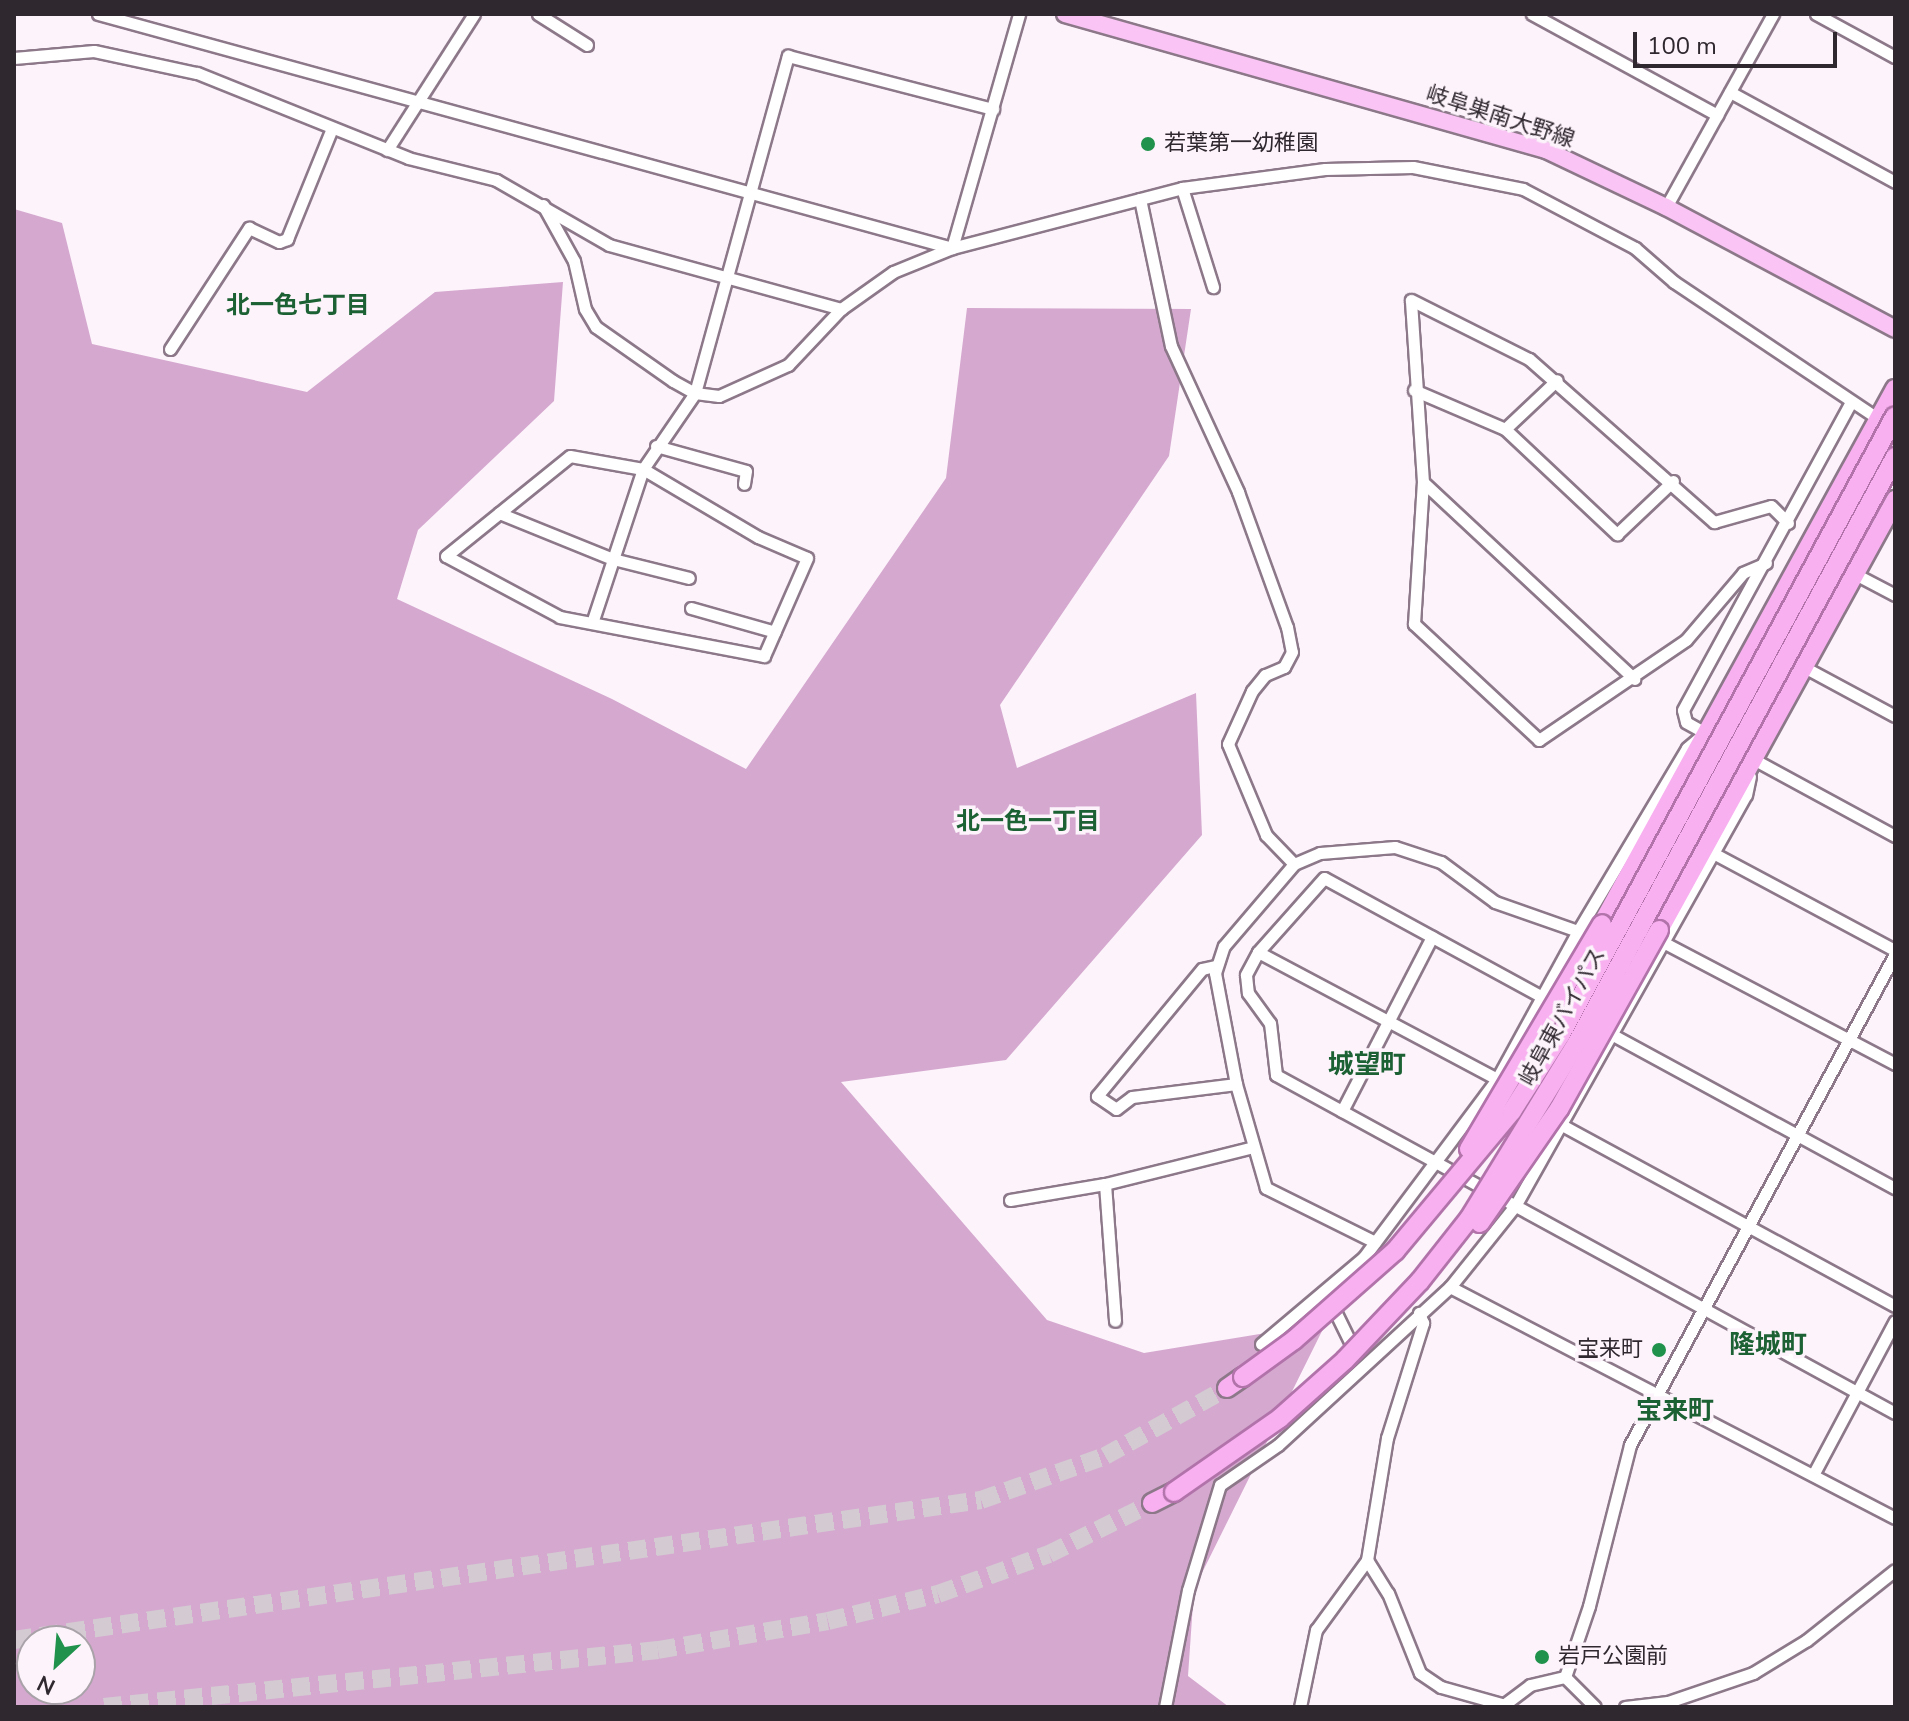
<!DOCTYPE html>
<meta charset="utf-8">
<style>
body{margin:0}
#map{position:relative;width:1909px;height:1721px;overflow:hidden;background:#fcf3fb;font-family:"Nunito Sans","Noto Sans JP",sans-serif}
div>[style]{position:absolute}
.forest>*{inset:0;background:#d5a8cf}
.trunk-tunnel>*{height:18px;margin-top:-9px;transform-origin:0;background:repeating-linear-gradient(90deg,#d3cad2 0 18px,transparent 0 27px)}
.roads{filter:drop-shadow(2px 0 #8c7889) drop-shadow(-2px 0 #8c7889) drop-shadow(0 2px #8c7889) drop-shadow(0 -2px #8c7889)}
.minor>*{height:11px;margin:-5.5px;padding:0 5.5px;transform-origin:5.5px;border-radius:5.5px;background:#fff}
.primary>*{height:16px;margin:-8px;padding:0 8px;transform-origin:8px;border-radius:8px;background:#fac4f4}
.trunk>*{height:18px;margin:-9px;padding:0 9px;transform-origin:9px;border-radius:9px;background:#f8b0f0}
.bridges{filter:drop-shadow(2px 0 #b173aa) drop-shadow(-2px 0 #b173aa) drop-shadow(0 2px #b173aa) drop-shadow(0 -2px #b173aa)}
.trunk-bridge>*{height:18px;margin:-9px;padding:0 9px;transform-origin:9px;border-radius:9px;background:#f8b0f0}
.dots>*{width:22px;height:22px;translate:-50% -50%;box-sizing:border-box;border:4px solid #fcf3fb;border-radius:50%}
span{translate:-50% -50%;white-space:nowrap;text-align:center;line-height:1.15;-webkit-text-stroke:7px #fcf3fb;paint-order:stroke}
.street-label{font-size:22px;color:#30282f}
.poi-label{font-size:22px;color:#30282f}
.left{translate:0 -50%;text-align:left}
.right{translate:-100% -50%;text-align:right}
.neighbourhood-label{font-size:24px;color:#1c6133;font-weight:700}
.quarter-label{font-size:26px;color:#1c6133;font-weight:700}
.frame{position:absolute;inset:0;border:16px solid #30282f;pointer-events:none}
.north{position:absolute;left:16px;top:1625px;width:80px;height:80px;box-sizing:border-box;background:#fcf3fb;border:2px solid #aaa2a9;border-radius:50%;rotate:206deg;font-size:22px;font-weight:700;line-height:32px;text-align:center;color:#30282f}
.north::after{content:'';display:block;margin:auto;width:28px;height:36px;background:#21924c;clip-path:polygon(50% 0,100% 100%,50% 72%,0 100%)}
.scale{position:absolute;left:1633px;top:32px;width:204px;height:36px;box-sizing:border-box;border:4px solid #30282f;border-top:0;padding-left:10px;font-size:24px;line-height:28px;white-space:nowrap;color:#30282f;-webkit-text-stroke:6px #fcf3fb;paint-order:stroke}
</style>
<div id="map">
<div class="forest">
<div style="clip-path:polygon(evenodd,14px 209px,62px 223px,92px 344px,307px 392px,435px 292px,563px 282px,554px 401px,418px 530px,397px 599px,612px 699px,746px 769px,946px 478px,967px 308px,1191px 309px,1169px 456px,1000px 705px,1017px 768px,1196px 693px,1202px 835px,1006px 1060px,841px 1082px,1047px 1320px,1144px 1353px,1326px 1323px,1194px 1589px,1188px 1676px,1229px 1707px,14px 1707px,14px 209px,32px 1641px,80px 1641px,80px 1689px,32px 1689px,32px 1641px)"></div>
</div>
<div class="trunk-tunnel">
<div style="left:14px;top:1640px;width:977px;rotate:-8.24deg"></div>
<div style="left:981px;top:1500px;width:132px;rotate:-19.5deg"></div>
<div style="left:1105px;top:1456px;width:140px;rotate:-29.1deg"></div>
<div style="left:104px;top:1707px;width:557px;rotate:-5.87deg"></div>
<div style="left:658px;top:1650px;width:172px;rotate:-9.7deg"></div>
<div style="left:828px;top:1621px;width:113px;rotate:-13.8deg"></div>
<div style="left:938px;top:1594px;width:118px;rotate:-19.8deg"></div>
<div style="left:1049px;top:1554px;width:115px;rotate:-26.3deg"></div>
</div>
<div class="roads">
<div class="minor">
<div style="left:98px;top:14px;width:885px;rotate:15.32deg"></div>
<div style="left:538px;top:14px;width:58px;rotate:32.3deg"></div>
<div style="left:1532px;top:14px;width:211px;rotate:28.6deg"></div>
<div style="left:1816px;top:14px;width:90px;rotate:28.6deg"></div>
<div style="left:14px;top:58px;width:80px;rotate:-5deg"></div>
<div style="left:94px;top:51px;width:105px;rotate:12.1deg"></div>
<div style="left:197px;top:73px;width:227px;rotate:21.9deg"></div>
<div style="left:408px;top:158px;width:91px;rotate:14deg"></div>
<div style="left:496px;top:180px;width:130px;rotate:29.9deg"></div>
<div style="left:609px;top:245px;width:241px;rotate:15.4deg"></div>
<div style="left:1730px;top:92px;width:188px;rotate:28.6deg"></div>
<div style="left:387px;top:150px;width:161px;rotate:-57.4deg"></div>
<div style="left:1182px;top:188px;width:104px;rotate:72.6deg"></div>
<div style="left:1140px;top:199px;width:150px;rotate:78.1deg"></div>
<div style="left:1171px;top:346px;width:161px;rotate:65.3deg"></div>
<div style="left:1238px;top:492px;width:144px;rotate:70.1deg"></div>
<div style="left:1287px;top:627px;width:25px;rotate:79deg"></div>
<div style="left:1292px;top:652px;width:17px;rotate:118deg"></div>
<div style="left:1284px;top:667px;width:21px;rotate:157deg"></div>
<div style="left:1265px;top:675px;width:21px;rotate:129deg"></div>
<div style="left:1252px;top:691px;width:58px;rotate:114.4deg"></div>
<div style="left:1228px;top:744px;width:99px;rotate:67.3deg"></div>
<div style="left:1266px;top:835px;width:40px;rotate:46deg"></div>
<div style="left:543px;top:205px;width:64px;rotate:61deg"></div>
<div style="left:574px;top:261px;width:49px;rotate:77.1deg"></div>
<div style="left:585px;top:309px;width:21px;rotate:59deg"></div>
<div style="left:596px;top:327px;width:94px;rotate:35deg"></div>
<div style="left:673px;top:381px;width:25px;rotate:29deg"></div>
<div style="left:695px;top:393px;width:24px;rotate:7deg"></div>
<div style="left:719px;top:396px;width:76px;rotate:-24.2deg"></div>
<div style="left:788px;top:365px;width:77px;rotate:-46.6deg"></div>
<div style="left:841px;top:309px;width:64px;rotate:-35.4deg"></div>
<div style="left:893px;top:272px;width:64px;rotate:-22.1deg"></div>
<div style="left:952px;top:248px;width:238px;rotate:-14.6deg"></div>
<div style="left:1182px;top:188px;width:144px;rotate:-7.6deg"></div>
<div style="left:1325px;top:169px;width:88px;rotate:-1.3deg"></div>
<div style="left:1413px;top:167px;width:112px;rotate:11.3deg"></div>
<div style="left:1523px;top:189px;width:127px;rotate:27.8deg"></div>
<div style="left:1635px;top:248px;width:52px;rotate:41.1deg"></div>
<div style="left:1674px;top:282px;width:247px;rotate:33.8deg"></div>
<div style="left:1666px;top:207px;width:221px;rotate:-61deg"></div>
<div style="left:952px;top:248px;width:243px;rotate:-74deg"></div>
<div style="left:170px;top:349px;width:145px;rotate:-56.9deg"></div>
<div style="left:249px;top:228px;width:33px;rotate:25deg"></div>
<div style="left:279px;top:242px;width:9px;rotate:-21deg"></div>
<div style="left:287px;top:239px;width:120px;rotate:-67.9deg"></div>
<div style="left:1414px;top:390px;width:99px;rotate:23.2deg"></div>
<div style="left:1505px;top:429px;width:154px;rotate:43.2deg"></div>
<div style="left:1617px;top:534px;width:77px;rotate:-43.4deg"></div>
<div style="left:1505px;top:429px;width:71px;rotate:-43.3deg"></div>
<div style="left:656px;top:446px;width:93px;rotate:15.5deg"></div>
<div style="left:746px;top:471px;width:13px;rotate:99deg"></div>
<div style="left:570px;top:456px;width:74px;rotate:10.1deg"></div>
<div style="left:643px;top:469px;width:134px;rotate:30.6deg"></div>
<div style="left:758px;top:537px;width:53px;rotate:23.2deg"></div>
<div style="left:807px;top:558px;width:107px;rotate:113.7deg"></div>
<div style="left:764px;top:656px;width:208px;rotate:-169.2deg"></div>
<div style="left:560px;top:617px;width:129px;rotate:-151.8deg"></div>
<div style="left:446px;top:556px;width:159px;rotate:-38.9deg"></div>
<div style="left:1423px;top:482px;width:289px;rotate:43deg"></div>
<div style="left:499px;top:513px;width:123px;rotate:22deg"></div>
<div style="left:613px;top:559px;width:78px;rotate:14deg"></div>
<div style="left:1766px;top:563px;width:25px;rotate:157deg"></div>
<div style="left:1743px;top:573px;width:88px;rotate:130.4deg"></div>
<div style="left:1686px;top:640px;width:178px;rotate:145.8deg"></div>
<div style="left:1539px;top:740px;width:171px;rotate:-137.1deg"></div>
<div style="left:1414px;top:624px;width:142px;rotate:-86.4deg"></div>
<div style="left:1423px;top:482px;width:182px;rotate:-93.8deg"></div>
<div style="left:1411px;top:300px;width:132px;rotate:26.6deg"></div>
<div style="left:1529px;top:359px;width:247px;rotate:41.4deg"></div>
<div style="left:1714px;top:522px;width:59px;rotate:-15.7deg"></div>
<div style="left:1771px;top:506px;width:24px;rotate:45deg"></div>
<div style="left:1855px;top:574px;width:45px;rotate:27.7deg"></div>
<div style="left:691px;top:608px;width:87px;rotate:15.9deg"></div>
<div style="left:592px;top:623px;width:162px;rotate:-71.7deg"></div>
<div style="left:643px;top:469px;width:92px;rotate:-55.6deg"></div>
<div style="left:695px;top:393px;width:350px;rotate:-74.6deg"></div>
<div style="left:788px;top:56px;width:212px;rotate:14.5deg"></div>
<div style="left:1804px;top:667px;width:103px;rotate:28.3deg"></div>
<div style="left:1709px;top:735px;width:26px;rotate:-151deg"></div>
<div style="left:1686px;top:722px;width:12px;rotate:-104deg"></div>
<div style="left:1683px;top:710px;width:349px;rotate:-61.4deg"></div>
<div style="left:1731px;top:747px;width:187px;rotate:28.5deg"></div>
<div style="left:1713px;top:853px;width:206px;rotate:28.1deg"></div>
<div style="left:1659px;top:940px;width:267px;rotate:27.7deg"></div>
<div style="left:1258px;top:952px;width:271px;rotate:28deg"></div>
<div style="left:1497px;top:1079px;width:36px;rotate:36deg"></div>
<div style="left:1215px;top:966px;width:13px;rotate:167deg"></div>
<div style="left:1202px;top:969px;width:165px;rotate:129.6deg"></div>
<div style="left:1097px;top:1096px;width:23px;rotate:34deg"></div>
<div style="left:1116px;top:1109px;width:20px;rotate:-37deg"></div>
<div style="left:1132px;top:1097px;width:105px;rotate:-7.1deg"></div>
<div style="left:1557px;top:1005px;width:265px;rotate:-151.4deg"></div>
<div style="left:1324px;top:878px;width:99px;rotate:131.7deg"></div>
<div style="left:1258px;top:952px;width:26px;rotate:118deg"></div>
<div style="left:1246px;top:975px;width:18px;rotate:84deg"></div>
<div style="left:1248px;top:993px;width:37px;rotate:54deg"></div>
<div style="left:1270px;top:1023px;width:52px;rotate:83.4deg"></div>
<div style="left:1276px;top:1075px;width:705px;rotate:28.64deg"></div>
<div style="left:1600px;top:1028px;width:336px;rotate:28.5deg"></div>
<div style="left:1342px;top:1111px;width:196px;rotate:-62.7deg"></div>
<div style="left:1560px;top:1124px;width:381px;rotate:28.5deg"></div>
<div style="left:1105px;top:1184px;width:137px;rotate:85.8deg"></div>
<div style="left:1010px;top:1200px;width:96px;rotate:-9.6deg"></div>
<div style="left:1105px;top:1184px;width:153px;rotate:-14deg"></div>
<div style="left:1375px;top:1242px;width:122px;rotate:-153.6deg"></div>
<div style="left:1266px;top:1188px;width:108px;rotate:-106.1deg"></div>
<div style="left:1236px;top:1084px;width:113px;rotate:-100.7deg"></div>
<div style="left:1215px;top:973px;width:28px;rotate:-72deg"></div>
<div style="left:1224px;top:946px;width:108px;rotate:-49.5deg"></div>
<div style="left:1294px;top:864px;width:28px;rotate:-23deg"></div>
<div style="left:1320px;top:853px;width:75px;rotate:-4.6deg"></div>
<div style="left:1395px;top:847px;width:48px;rotate:18.1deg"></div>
<div style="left:1441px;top:862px;width:67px;rotate:36.5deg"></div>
<div style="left:1495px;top:902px;width:88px;rotate:19.3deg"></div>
<div style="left:1578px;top:931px;width:20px;rotate:9deg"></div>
<div style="left:1450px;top:1287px;width:501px;rotate:27.43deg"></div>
<div style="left:1331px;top:1303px;width:55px;rotate:63.9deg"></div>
<div style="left:1261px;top:1344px;width:135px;rotate:-40.2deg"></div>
<div style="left:1364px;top:1257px;width:222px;rotate:-53.2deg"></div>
<div style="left:1497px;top:1079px;width:169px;rotate:-61.3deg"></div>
<div style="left:1578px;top:931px;width:213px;rotate:-59.2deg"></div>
<div style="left:1687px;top:748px;width:16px;rotate:-40deg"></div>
<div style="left:1813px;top:1475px;width:174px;rotate:-62deg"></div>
<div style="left:1367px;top:1560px;width:39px;rotate:58deg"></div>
<div style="left:1388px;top:1593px;width:86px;rotate:68.2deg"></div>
<div style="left:1420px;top:1673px;width:25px;rotate:34deg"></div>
<div style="left:1441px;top:1687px;width:63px;rotate:15.6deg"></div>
<div style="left:1565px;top:1677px;width:75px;rotate:-71.3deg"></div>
<div style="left:1589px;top:1606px;width:166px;rotate:-75.7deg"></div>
<div style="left:1630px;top:1445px;width:558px;rotate:-61.64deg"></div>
<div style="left:1565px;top:1677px;width:42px;rotate:45deg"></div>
<div style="left:1165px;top:1707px;width:119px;rotate:-78.9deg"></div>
<div style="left:1188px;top:1590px;width:110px;rotate:-73.1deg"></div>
<div style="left:1220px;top:1485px;width:70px;rotate:-34.6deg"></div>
<div style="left:1278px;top:1445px;width:234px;rotate:-42.6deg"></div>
<div style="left:1450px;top:1287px;width:104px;rotate:-51.3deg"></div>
<div style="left:1515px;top:1206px;width:471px;rotate:-60.7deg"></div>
<div style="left:1746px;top:795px;width:19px;rotate:-78deg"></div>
<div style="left:1300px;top:1707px;width:79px;rotate:-78.3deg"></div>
<div style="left:1316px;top:1630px;width:87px;rotate:-53.9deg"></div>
<div style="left:1367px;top:1560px;width:124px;rotate:-80.7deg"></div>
<div style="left:1387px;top:1438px;width:121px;rotate:-72.6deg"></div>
<div style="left:1423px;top:1323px;width:11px;rotate:-112deg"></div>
<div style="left:1501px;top:1707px;width:36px;rotate:-37deg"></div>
<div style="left:1530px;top:1685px;width:36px;rotate:-13deg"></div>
<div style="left:1625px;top:1707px;width:43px;rotate:-6.6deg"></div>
<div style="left:1668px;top:1702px;width:90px;rotate:-18.8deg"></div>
<div style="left:1753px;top:1673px;width:63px;rotate:-31.4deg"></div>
<div style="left:1807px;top:1640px;width:112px;rotate:-38.5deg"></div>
</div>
<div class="primary">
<div style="left:1065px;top:14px;width:500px;rotate:15.8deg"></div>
<div style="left:1546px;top:150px;width:133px;rotate:25.4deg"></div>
<div style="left:1666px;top:207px;width:259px;rotate:28deg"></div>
</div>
<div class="trunk">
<div style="left:1602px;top:924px;width:610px;rotate:-61.29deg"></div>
<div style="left:1659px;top:930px;width:491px;rotate:-61.2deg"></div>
<div style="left:1227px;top:1388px;width:19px;rotate:-35deg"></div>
<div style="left:1152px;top:1503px;width:25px;rotate:-27deg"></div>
</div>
</div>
<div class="bridges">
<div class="trunk-bridge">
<div style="left:1469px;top:1149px;width:261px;rotate:-59.4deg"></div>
<div style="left:1480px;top:1223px;width:139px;rotate:-55.3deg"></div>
<div style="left:1559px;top:1109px;width:205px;rotate:-60.8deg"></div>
<div style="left:1243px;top:1377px;width:63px;rotate:-36deg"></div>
<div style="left:1294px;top:1340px;width:135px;rotate:-41.4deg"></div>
<div style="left:1395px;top:1251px;width:182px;rotate:-50.1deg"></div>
<div style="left:1512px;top:1111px;width:91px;rotate:-57.5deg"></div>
<div style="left:1561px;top:1034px;width:702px;rotate:-61.61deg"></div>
<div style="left:1174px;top:1492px;width:129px;rotate:-34.9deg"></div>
<div style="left:1280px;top:1418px;width:87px;rotate:-41.7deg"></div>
<div style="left:1345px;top:1360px;width:109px;rotate:-46.5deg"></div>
<div style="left:1420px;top:1281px;width:79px;rotate:-51.7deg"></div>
<div style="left:1469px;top:1219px;width:206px;rotate:-58.5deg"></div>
<div style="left:1577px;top:1043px;width:667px;rotate:-61.51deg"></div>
</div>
</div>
<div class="dots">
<div style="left:1148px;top:144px;background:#21924c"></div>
<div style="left:1659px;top:1350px;background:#21924c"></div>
<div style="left:1542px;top:1657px;background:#21924c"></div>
</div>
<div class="street-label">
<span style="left:1500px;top:117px;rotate:18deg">岐阜巣南大野線</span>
<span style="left:1563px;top:1017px;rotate:-61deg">岐阜東バイパス</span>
</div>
<div class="poi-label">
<span class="left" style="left:1164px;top:144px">若葉第一幼稚園</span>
<span class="right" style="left:1643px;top:1350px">宝来町</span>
<span class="left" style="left:1558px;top:1657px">岩戸公園前</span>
</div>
<div class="neighbourhood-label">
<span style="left:298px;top:306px">北一色七丁目</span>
<span style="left:1028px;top:822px">北一色一丁目</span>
</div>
<div class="quarter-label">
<span style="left:1367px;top:1065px">城望町</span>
<span style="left:1768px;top:1345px">隆城町</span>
<span style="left:1675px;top:1411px">宝来町</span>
</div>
<div class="frame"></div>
<div class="north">N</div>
<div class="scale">100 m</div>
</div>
